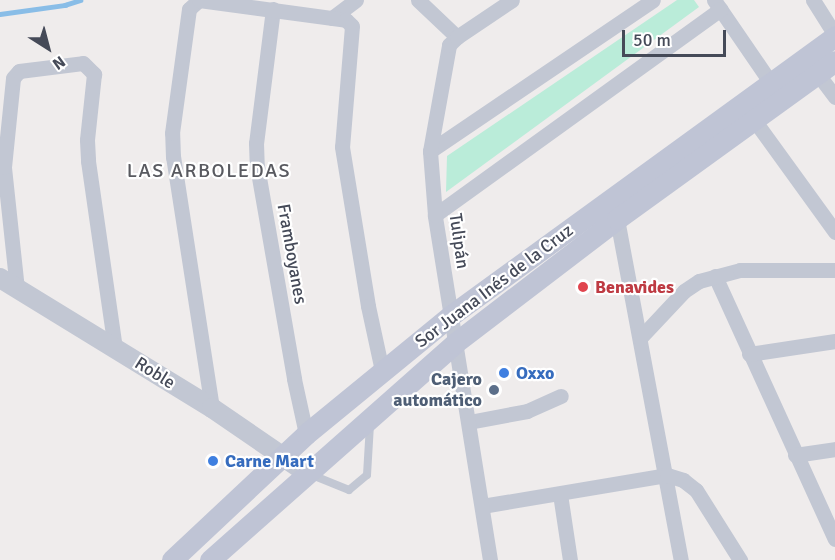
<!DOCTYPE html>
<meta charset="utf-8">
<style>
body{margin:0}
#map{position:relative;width:835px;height:560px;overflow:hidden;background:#efecec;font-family:Signika,sans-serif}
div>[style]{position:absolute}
.green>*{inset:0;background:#baecd9}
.stream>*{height:4.5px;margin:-2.25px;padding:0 2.25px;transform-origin:2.25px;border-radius:2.25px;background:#89bde7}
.service>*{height:8px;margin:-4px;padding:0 4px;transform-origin:4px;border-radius:4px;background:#c2c7d3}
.minor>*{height:15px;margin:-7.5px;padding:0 7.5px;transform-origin:7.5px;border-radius:7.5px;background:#c2c7d3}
.tertiary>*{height:20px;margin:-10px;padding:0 10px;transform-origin:10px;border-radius:10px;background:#c2c7d3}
.secondary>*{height:21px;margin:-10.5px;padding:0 10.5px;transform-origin:10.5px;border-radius:10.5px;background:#bfc4d5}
.dots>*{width:16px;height:16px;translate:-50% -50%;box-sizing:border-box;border:3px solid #fff;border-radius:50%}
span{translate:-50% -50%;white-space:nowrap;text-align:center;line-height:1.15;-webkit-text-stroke:4.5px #fff;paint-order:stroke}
.street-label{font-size:18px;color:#454a58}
.health-label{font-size:18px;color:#be3a42;font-weight:700}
.left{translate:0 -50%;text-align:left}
.shop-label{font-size:18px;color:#366cbe;font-weight:700}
.service-label{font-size:18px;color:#4e5e75;font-weight:700}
.right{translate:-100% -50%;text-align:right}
.neighbourhood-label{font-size:20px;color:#595a60;letter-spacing:1.5px}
.north{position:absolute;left:18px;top:18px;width:60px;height:60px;-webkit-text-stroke:4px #fff;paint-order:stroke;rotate:144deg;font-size:16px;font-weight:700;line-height:24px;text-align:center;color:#454a58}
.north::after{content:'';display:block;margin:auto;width:21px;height:27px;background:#454a58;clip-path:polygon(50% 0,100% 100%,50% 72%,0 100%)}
.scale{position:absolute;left:622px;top:30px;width:104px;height:27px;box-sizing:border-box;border:3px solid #454a58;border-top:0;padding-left:8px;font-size:18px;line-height:21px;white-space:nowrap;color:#454a58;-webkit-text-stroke:4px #fff;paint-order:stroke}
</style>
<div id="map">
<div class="green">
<div style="clip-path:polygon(677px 0,694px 0,699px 7px,446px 192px,447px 156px)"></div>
</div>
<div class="stream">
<div style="left:0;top:14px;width:66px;rotate:-7.9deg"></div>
<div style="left:65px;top:5px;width:16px;rotate:-18deg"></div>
</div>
<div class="service">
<div style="left:312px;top:475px;width:40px;rotate:22deg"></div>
<div style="left:349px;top:490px;width:23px;rotate:-40deg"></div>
<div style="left:367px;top:475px;width:51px;rotate:-86.6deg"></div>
</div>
<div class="minor">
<div style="left:418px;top:0;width:54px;rotate:43.5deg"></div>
<div style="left:714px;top:0;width:108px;rotate:55.6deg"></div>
<div style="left:813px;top:0;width:41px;rotate:57.8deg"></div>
<div style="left:273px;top:9px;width:135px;rotate:97.2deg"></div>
<div style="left:256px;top:143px;width:23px;rotate:88deg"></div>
<div style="left:257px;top:166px;width:216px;rotate:80.1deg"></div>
<div style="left:294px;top:379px;width:56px;rotate:77.7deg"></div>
<div style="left:332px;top:18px;width:30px;rotate:-37deg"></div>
<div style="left:817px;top:73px;width:30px;rotate:53deg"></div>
<div style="left:749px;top:113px;width:147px;rotate:54.1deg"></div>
<div style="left:430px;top:151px;width:269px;rotate:-34.1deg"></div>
<div style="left:435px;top:215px;width:352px;rotate:-35.8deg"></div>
<div style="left:617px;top:219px;width:347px;rotate:79.4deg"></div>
<div style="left:715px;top:276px;width:289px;rotate:65.5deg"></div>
<div style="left:17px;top:289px;width:123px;rotate:-96.1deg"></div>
<div style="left:4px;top:167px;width:89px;rotate:-84.2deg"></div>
<div style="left:13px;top:78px;width:9px;rotate:-49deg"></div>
<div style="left:19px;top:71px;width:64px;rotate:-7.1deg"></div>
<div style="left:83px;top:63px;width:16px;rotate:45deg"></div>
<div style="left:94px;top:74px;width:66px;rotate:96.1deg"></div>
<div style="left:87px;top:140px;width:21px;rotate:87deg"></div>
<div style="left:88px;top:161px;width:190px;rotate:81.8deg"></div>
<div style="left:640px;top:338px;width:64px;rotate:-46.9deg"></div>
<div style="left:684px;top:291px;width:18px;rotate:-34deg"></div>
<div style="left:699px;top:281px;width:42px;rotate:-15deg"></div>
<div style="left:740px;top:270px;width:95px"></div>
<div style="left:749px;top:354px;width:87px;rotate:-8.6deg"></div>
<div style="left:212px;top:408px;width:254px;rotate:-98.8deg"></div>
<div style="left:173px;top:157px;width:24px;rotate:-92deg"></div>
<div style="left:172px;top:133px;width:125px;rotate:-82.2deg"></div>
<div style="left:189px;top:9px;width:13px;rotate:-42deg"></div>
<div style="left:199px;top:0;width:148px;rotate:7.7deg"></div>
<div style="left:346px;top:20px;width:8px;rotate:45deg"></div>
<div style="left:352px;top:26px;width:121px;rotate:94.7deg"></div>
<div style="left:342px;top:147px;width:161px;rotate:80.7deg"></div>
<div style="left:368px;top:306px;width:66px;rotate:77.8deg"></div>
<div style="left:469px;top:422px;width:59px;rotate:-10.7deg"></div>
<div style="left:527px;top:411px;width:37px;rotate:-24deg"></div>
<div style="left:795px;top:455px;width:40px;rotate:-8.5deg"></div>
<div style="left:560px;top:494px;width:67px;rotate:81.4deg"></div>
<div style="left:482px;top:506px;width:188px;rotate:-9.5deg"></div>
<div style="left:667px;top:475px;width:17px;rotate:17deg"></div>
<div style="left:683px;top:480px;width:16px;rotate:38deg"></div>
<div style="left:696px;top:490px;width:83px;rotate:57.8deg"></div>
<div style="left:490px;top:560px;width:349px;rotate:-99.1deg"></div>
<div style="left:435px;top:215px;width:64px;rotate:-94.5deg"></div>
<div style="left:430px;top:151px;width:108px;rotate:-79.8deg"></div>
<div style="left:449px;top:45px;width:11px;rotate:-45deg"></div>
<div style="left:457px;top:37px;width:66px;rotate:-33.9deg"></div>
</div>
<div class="tertiary">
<div style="left:0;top:278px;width:249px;rotate:31.5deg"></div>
<div style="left:212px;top:408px;width:115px;rotate:34.4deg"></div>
</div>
<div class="secondary">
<div style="left:172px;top:560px;width:184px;rotate:-43.2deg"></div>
<div style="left:306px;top:434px;width:186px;rotate:-39.3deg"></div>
<div style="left:450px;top:316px;width:476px;rotate:-36deg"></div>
<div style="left:210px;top:560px;width:327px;rotate:-41.5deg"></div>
<div style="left:455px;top:343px;width:204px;rotate:-37.4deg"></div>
<div style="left:617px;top:219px;width:269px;rotate:-35.9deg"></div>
</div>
<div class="dots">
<div style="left:583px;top:287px;background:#e0444e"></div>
<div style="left:504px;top:373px;background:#3f7fe0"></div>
<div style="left:494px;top:390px;background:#5c6f8a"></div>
<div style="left:213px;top:461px;background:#3f7fe0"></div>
</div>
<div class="street-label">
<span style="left:459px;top:241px;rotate:82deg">Tulipán</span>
<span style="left:292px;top:254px;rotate:80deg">Framboyanes</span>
<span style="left:494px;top:286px;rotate:-37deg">Sor Juana Inés de la Cruz</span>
<span style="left:155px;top:373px;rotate:32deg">Roble</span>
</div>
<div class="health-label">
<span class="left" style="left:595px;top:287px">Benavides</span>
</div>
<div class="shop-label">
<span class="left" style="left:516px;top:373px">Oxxo</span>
<span class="left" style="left:225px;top:461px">Carne Mart</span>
</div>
<div class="service-label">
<span class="right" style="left:482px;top:390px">Cajero<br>automático</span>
</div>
<div class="neighbourhood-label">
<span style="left:209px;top:170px">LAS ARBOLEDAS</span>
</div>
<div class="north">N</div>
<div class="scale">50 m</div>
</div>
